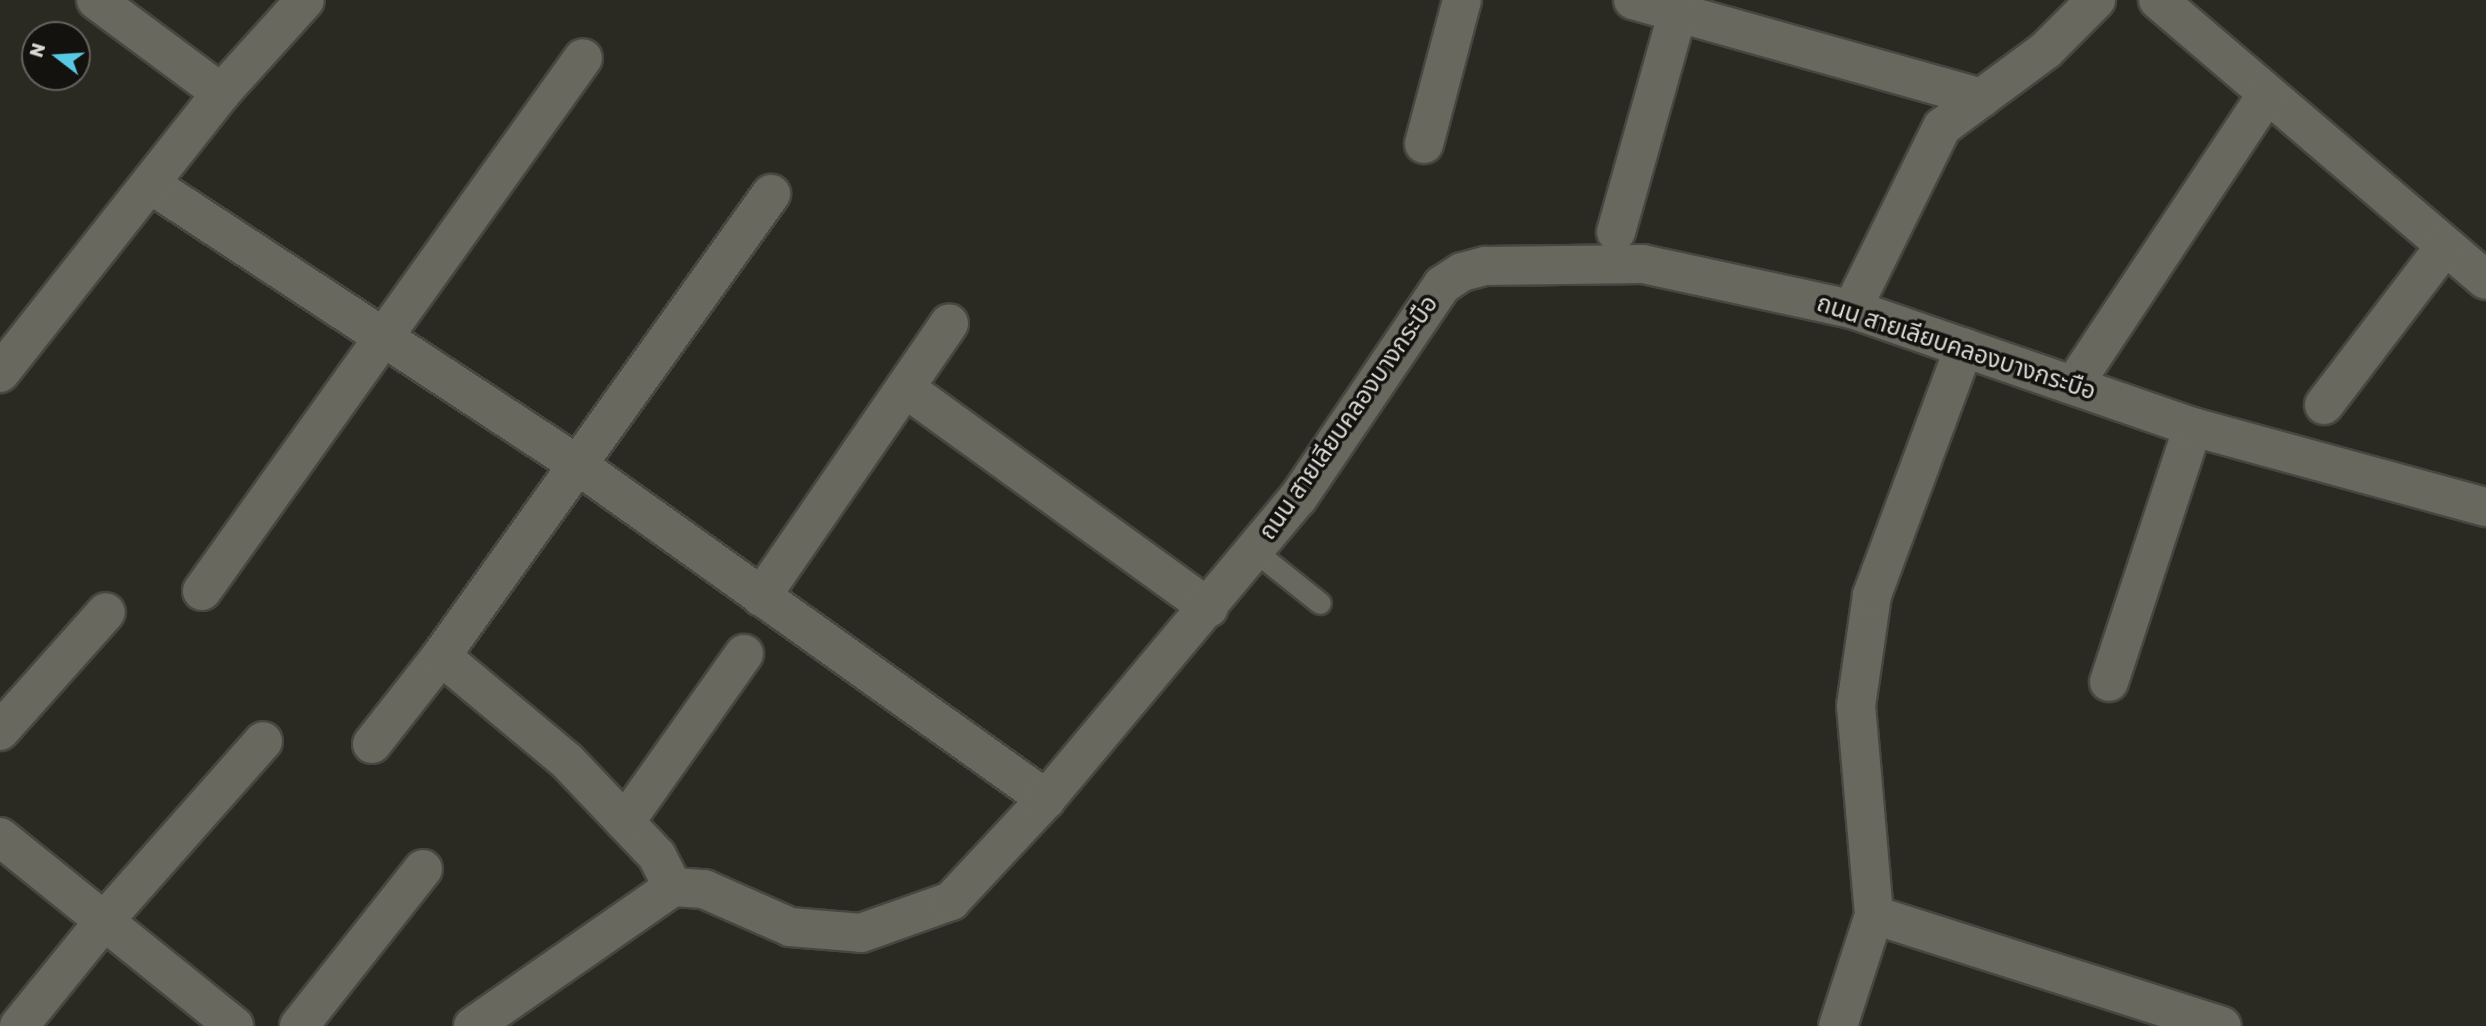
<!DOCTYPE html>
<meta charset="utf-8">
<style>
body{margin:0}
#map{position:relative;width:2486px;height:1026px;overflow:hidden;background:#2b2a22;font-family:Rubik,"Noto Sans Thai",sans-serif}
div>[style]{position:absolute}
.roads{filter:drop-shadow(2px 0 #474640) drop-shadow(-2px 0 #474640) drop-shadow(0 2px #474640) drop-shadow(0 -2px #474640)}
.lane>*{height:21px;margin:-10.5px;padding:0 10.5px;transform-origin:10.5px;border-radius:10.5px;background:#69685f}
.street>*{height:38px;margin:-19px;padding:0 19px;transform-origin:19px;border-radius:19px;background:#69685f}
span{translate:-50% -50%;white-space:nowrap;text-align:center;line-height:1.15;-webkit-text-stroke:7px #13120f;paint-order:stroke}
.street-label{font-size:24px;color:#dbdad5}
.north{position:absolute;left:21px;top:21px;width:70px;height:70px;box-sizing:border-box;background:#13120f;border:2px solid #63625e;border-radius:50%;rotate:287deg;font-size:19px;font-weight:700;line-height:28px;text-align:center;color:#dbdad5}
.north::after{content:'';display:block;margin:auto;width:24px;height:32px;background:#58c9e3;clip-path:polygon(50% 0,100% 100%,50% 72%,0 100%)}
</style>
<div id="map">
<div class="roads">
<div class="lane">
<div style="left:1255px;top:551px;width:83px;rotate:38.7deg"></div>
</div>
<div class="street">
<div style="left:96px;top:0;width:156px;rotate:36.6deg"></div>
<div style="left:1633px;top:0;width:362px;rotate:15.7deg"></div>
<div style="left:2158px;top:0;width:431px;rotate:40.5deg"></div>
<div style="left:1424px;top:144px;width:149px;rotate:-75.2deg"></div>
<div style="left:150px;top:184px;width:508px;rotate:33.28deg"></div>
<div style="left:575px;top:463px;width:579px;rotate:35.5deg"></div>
<div style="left:1616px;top:232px;width:229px;rotate:-74.3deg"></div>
<div style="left:1852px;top:309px;width:203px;rotate:-63.7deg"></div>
<div style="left:1942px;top:127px;width:129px;rotate:-36.5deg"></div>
<div style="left:2046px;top:50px;width:71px;rotate:-45deg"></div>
<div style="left:0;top:373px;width:357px;rotate:-51.7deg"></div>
<div style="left:221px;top:93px;width:125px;rotate:-47.9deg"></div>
<div style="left:2081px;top:374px;width:334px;rotate:-56.4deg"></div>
<div style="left:905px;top:388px;width:375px;rotate:35.9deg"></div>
<div style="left:2324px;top:405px;width:200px;rotate:-52.7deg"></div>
<div style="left:202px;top:591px;width:655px;rotate:-54.44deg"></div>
<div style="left:761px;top:597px;width:332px;rotate:-55.5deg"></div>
<div style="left:441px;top:656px;width:164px;rotate:39.8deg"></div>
<div style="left:567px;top:761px;width:131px;rotate:46.5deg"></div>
<div style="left:657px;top:856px;width:35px;rotate:63deg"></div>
<div style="left:2109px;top:682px;width:268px;rotate:-71.8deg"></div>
<div style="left:0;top:731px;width:159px;rotate:-48.3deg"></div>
<div style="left:372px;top:744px;width:112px;rotate:-51.9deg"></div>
<div style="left:441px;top:656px;width:568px;rotate:-54.46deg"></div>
<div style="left:625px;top:822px;width:206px;rotate:-54.7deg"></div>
<div style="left:0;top:837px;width:301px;rotate:38.9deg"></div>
<div style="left:1874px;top:915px;width:365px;rotate:17.7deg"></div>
<div style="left:19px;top:1026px;width:135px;rotate:-51deg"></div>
<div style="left:104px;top:921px;width:240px;rotate:-48.5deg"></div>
<div style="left:299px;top:1026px;width:200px;rotate:-51.7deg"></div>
<div style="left:473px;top:1026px;width:244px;rotate:-34.8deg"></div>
<div style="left:673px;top:887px;width:31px;rotate:4deg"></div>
<div style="left:704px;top:889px;width:94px;rotate:23.8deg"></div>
<div style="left:790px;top:927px;width:71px;rotate:4.8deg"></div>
<div style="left:861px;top:933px;width:96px;rotate:-19.6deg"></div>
<div style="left:951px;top:901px;width:139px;rotate:-47deg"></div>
<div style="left:1046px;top:799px;width:393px;rotate:-50.1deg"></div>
<div style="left:1298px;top:498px;width:257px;rotate:-55.9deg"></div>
<div style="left:1442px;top:285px;width:24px;rotate:-33deg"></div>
<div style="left:1462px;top:272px;width:24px;rotate:-15deg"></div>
<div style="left:1485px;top:266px;width:158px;rotate:-0.7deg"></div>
<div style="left:1643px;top:264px;width:214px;rotate:12.2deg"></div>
<div style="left:1852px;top:309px;width:361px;rotate:19.1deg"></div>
<div style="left:2193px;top:427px;width:304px;rotate:15.3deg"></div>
<div style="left:1838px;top:1026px;width:117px;rotate:-72deg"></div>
<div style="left:1874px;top:915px;width:210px;rotate:-94.9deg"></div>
<div style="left:1856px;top:706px;width:112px;rotate:-81.8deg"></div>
<div style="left:1872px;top:595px;width:264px;rotate:-69.6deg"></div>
</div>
</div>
<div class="street-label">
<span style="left:1956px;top:348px;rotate:18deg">ถนน สายเลียบคลองบางกระบือ</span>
<span style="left:1349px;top:418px;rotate:-55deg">ถนน สายเลียบคลองบางกระบือ</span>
</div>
<div class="north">N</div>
</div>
